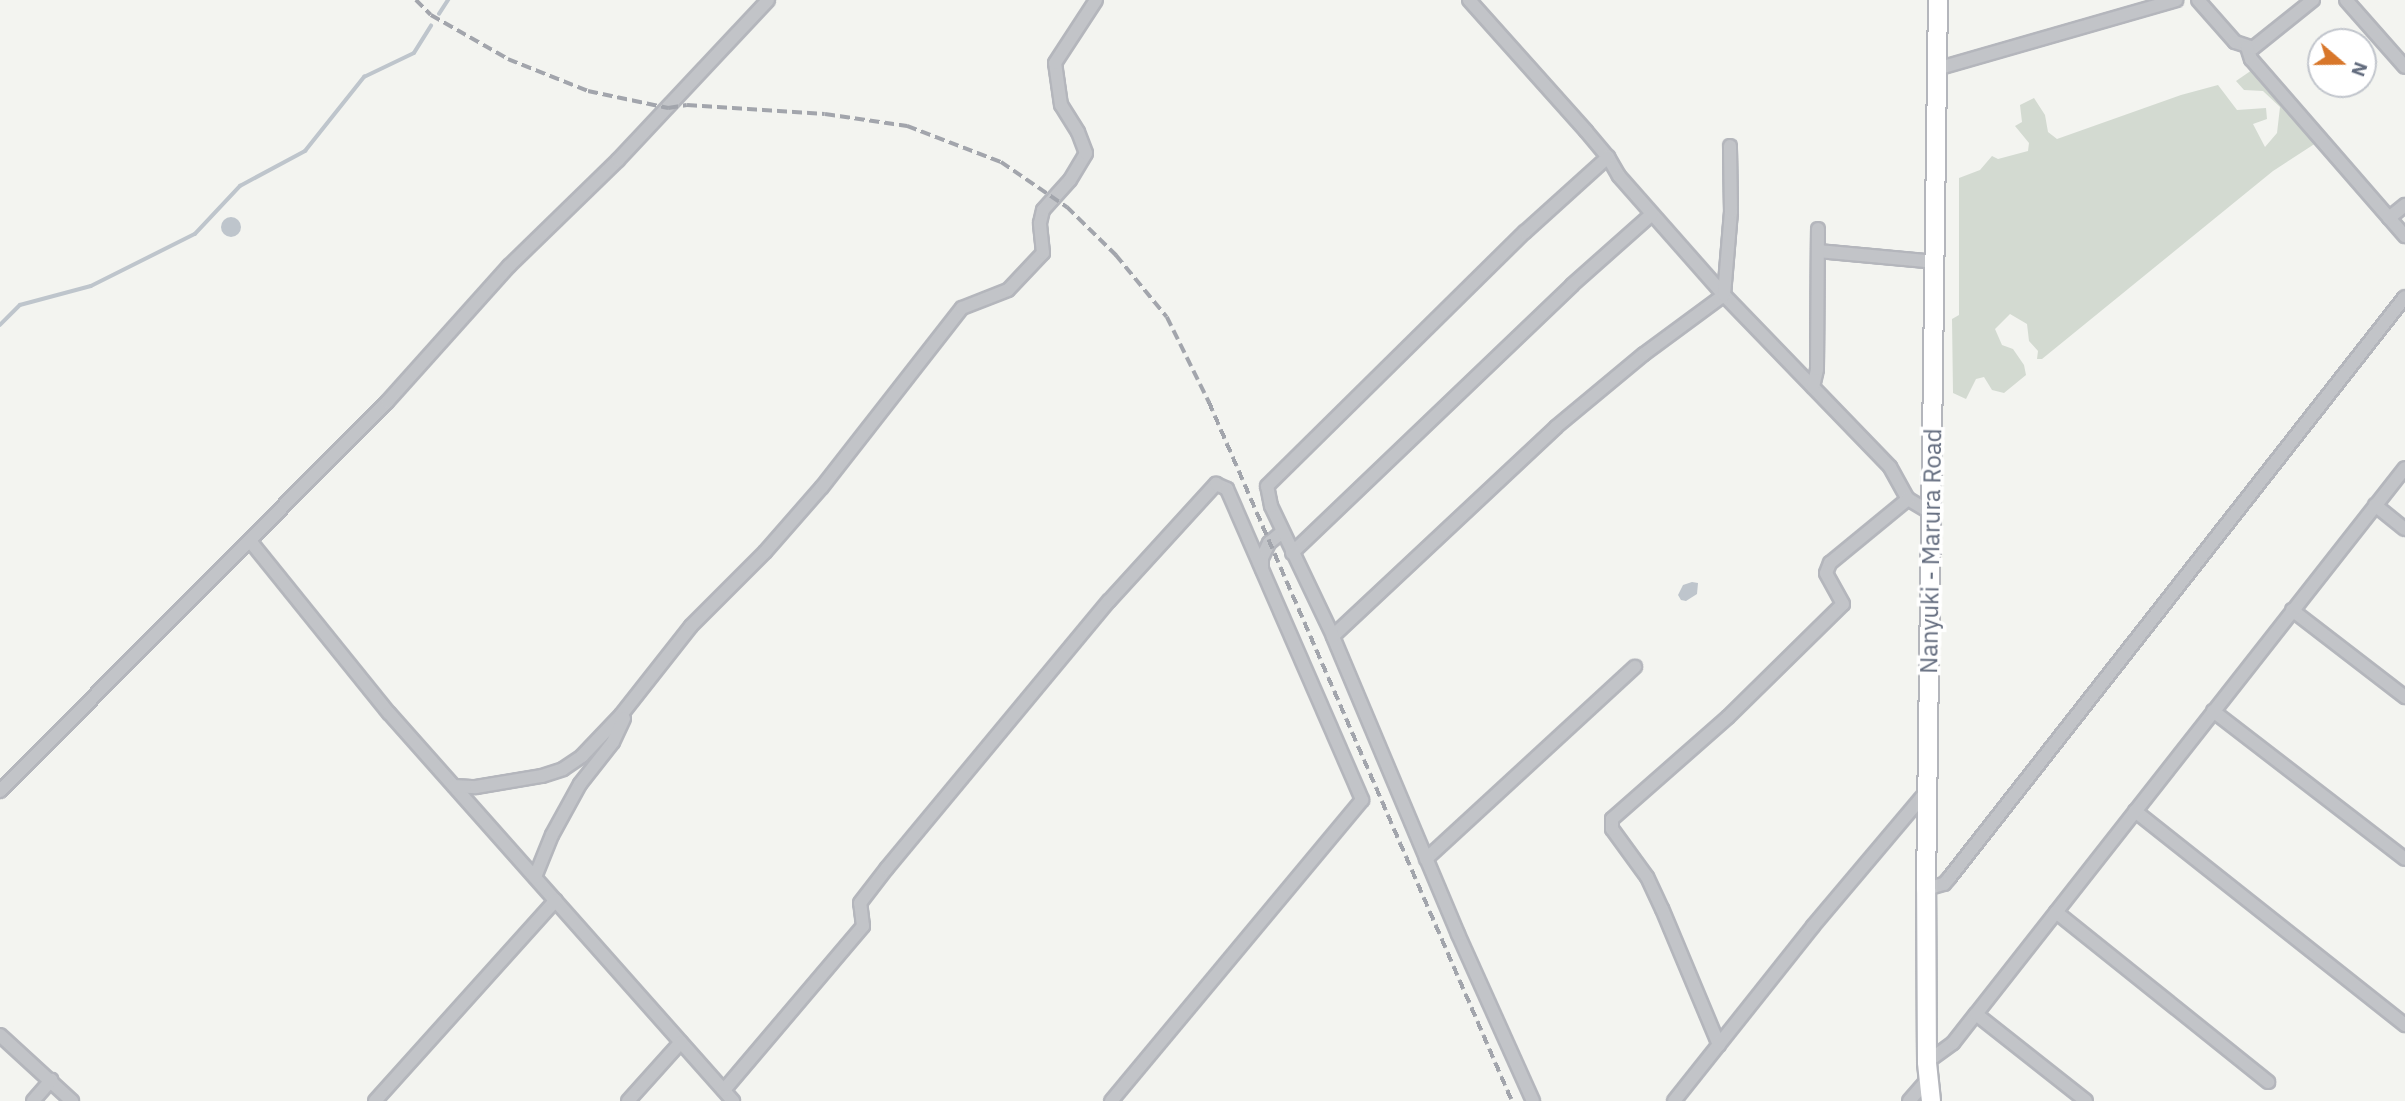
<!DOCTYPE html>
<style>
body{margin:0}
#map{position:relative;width:2405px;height:1101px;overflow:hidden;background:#f3f4f0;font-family:"IBM Plex Sans",sans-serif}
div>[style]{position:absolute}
.green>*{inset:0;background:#d3dad1}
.water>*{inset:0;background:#bec5cc}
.round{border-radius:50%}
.stream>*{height:3.5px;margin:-1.75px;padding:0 1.75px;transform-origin:1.75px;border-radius:1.75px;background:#bec5cc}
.roads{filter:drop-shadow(2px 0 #b4b6bc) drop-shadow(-2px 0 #b4b6bc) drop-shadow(0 2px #b4b6bc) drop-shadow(0 -2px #b4b6bc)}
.street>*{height:12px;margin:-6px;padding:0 6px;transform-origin:6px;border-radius:6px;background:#c2c4c8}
.secondary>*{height:18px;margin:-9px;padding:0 9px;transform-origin:9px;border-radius:9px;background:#fff}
.rail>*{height:3.5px;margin-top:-1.75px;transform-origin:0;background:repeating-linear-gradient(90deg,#a2a5ac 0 10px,transparent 0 15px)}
span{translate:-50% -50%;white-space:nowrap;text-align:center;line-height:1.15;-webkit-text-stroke:7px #fff;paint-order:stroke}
.street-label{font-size:24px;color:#646d7f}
.north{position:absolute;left:2307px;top:28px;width:70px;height:70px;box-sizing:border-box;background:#fff;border:2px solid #c1c5cc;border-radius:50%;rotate:110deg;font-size:19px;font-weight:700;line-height:28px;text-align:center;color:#646d7f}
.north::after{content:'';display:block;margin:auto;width:24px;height:32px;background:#d8772b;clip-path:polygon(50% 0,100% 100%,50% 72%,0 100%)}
</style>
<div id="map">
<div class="green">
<div style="clip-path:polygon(2252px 70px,2316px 143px,2273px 171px,2042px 359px,2037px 359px,2038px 351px,2029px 341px,2027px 324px,2010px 314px,1995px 329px,2002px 345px,2013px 349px,2024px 365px,2026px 375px,2004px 393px,1992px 390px,1984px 377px,1976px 379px,1966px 399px,1953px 393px,1952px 319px,1959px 315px,1959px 178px,1980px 170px,1992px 156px,1998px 159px,2028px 151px,2029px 143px,2015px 126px,2022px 122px,2020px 105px,2034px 98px,2045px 115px,2048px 132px,2057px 139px,2181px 95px,2218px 85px,2237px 110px,2266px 108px,2267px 119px,2253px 124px,2265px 147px,2277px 133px,2280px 107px,2263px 91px,2244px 90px,2236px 81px)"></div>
</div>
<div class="water">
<div class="round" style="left:221px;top:217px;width:20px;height:20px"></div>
<div style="clip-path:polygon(1692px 582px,1698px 583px,1697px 594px,1686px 601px,1681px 600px,1678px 595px,1683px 585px)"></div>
</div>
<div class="stream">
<div style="left:439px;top:14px;width:17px;rotate:-57deg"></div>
<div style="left:0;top:325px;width:28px;rotate:-45deg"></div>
<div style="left:20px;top:305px;width:73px;rotate:-15deg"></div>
<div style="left:91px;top:286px;width:116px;rotate:-26.6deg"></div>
<div style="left:195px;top:234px;width:66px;rotate:-46.8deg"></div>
<div style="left:240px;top:186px;width:74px;rotate:-28.3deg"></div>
<div style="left:305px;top:151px;width:95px;rotate:-51.4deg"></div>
<div style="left:364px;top:77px;width:55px;rotate:-25.6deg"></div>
<div style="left:414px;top:53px;width:32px;rotate:-58deg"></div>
</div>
<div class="roads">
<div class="street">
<div style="left:1469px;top:0;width:176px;rotate:48.2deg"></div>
<div style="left:1586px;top:131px;width:34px;rotate:50deg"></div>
<div style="left:1608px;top:157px;width:22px;rotate:60deg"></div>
<div style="left:1619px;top:176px;width:159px;rotate:48.6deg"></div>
<div style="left:1724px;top:295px;width:239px;rotate:46deg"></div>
<div style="left:1890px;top:467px;width:37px;rotate:61deg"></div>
<div style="left:1908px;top:499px;width:26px;rotate:31deg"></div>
<div style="left:2198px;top:0;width:56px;rotate:48.6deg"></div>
<div style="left:2235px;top:42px;width:19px;rotate:18deg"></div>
<div style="left:2253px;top:48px;width:77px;rotate:-38.7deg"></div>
<div style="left:2346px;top:0;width:89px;rotate:48.6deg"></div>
<div style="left:2247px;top:47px;width:13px;rotate:72deg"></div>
<div style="left:2251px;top:59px;width:235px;rotate:49deg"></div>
<div style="left:1936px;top:69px;width:250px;rotate:-16deg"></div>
<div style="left:2389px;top:218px;width:21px;rotate:-39deg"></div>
<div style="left:1818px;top:251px;width:119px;rotate:5.3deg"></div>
<div style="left:1813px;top:387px;width:18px;rotate:-77deg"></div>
<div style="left:1817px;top:369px;width:140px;rotate:-89.6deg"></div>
<div style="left:2375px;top:505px;width:38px;rotate:39deg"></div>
<div style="left:250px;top:541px;width:221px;rotate:51.1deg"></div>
<div style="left:389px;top:713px;width:519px;rotate:48.44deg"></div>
<div style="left:1292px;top:553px;width:388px;rotate:-43.7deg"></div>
<div style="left:1572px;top:285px;width:107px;rotate:-41.6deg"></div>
<div style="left:1262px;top:569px;width:11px;rotate:-90deg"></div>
<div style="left:1262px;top:558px;width:17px;rotate:-65deg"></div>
<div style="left:1269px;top:543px;width:17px;rotate:-40deg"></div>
<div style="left:2292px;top:610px;width:143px;rotate:37.6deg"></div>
<div style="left:1333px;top:636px;width:306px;rotate:-43.1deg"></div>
<div style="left:1556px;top:427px;width:114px;rotate:-39.7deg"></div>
<div style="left:1644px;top:354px;width:99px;rotate:-36.4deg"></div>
<div style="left:1724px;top:295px;width:83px;rotate:-85.2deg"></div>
<div style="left:1731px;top:212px;width:66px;rotate:-90.9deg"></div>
<div style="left:2213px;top:711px;width:242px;rotate:37.6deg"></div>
<div style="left:454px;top:786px;width:22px;rotate:3deg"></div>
<div style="left:476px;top:787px;width:67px;rotate:-9.5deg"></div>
<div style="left:542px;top:776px;width:22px;rotate:-18deg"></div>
<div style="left:563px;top:769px;width:23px;rotate:-34deg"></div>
<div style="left:582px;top:756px;width:57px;rotate:-46.4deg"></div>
<div style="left:621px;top:715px;width:113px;rotate:-51.8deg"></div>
<div style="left:691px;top:626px;width:105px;rotate:-45deg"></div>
<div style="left:765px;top:552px;width:86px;rotate:-48.8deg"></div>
<div style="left:822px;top:487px;width:227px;rotate:-52deg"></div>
<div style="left:962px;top:308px;width:49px;rotate:-21.4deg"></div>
<div style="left:1008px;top:290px;width:51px;rotate:-46.6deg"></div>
<div style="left:1043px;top:253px;width:30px;rotate:-96deg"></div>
<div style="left:1040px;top:223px;width:13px;rotate:-77deg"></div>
<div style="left:1043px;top:210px;width:40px;rotate:-48deg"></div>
<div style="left:1070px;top:180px;width:31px;rotate:-59deg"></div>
<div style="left:1086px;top:153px;width:22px;rotate:-111deg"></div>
<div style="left:1078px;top:132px;width:32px;rotate:-122deg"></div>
<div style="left:1061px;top:105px;width:42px;rotate:-98.1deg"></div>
<div style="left:1055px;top:63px;width:75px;rotate:-56.9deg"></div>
<div style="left:0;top:791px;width:549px;rotate:-45.15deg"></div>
<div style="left:387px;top:402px;width:183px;rotate:-48.1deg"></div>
<div style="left:509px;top:266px;width:152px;rotate:-44.2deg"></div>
<div style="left:618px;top:160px;width:219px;rotate:-46.8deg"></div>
<div style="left:2135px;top:811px;width:345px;rotate:38.4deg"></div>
<div style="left:1426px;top:859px;width:284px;rotate:-42.6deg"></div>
<div style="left:535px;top:877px;width:45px;rotate:-68deg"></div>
<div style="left:552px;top:835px;width:58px;rotate:-61.2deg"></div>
<div style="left:580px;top:784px;width:53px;rotate:-51.8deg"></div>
<div style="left:613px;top:742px;width:26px;rotate:-65deg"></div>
<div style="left:1926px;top:889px;width:19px;rotate:-16deg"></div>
<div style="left:1944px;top:884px;width:9px;rotate:-49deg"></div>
<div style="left:1950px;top:877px;width:737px;rotate:-51.89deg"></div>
<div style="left:2056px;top:912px;width:272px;rotate:38.7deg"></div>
<div style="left:1976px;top:1014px;width:140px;rotate:38.3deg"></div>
<div style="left:0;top:1035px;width:98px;rotate:42.5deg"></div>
<div style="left:1719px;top:1045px;width:147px;rotate:-112.7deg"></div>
<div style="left:1662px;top:909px;width:35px;rotate:-115deg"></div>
<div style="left:1647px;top:877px;width:59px;rotate:-126.1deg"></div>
<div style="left:1612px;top:829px;width:10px;rotate:-90deg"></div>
<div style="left:1612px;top:819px;width:154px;rotate:-41.3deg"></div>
<div style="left:1728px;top:717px;width:161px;rotate:-44.5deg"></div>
<div style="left:1843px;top:604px;width:35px;rotate:-119deg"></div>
<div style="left:1826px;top:573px;width:11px;rotate:-68deg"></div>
<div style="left:1830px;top:563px;width:101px;rotate:-39.4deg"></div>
<div style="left:1927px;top:1062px;width:32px;rotate:-36deg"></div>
<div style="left:1953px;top:1043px;width:37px;rotate:-52deg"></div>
<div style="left:1976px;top:1014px;width:694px;rotate:-51.84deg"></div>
<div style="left:724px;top:1090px;width:215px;rotate:-49.7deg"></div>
<div style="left:863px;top:926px;width:23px;rotate:-97deg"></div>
<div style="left:860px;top:903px;width:44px;rotate:-52.4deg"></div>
<div style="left:887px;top:868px;width:347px;rotate:-50.3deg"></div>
<div style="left:1109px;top:601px;width:159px;rotate:-47.6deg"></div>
<div style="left:1216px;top:484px;width:12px;rotate:24deg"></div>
<div style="left:1227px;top:489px;width:339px;rotate:66.5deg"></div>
<div style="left:1362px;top:800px;width:392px;rotate:129.8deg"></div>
<div style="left:33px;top:1101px;width:28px;rotate:-49deg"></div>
<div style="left:375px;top:1101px;width:270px;rotate:-48deg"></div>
<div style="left:628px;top:1101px;width:79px;rotate:-48.1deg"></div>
<div style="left:1533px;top:1101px;width:183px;rotate:-114.2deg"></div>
<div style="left:1458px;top:934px;width:323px;rotate:-112.8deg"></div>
<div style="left:1333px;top:636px;width:144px;rotate:-115.5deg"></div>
<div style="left:1271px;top:506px;width:20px;rotate:-101deg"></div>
<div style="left:1267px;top:486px;width:362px;rotate:-44.6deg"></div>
<div style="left:1525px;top:232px;width:112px;rotate:-42.1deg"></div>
<div style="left:1674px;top:1101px;width:223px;rotate:-51.5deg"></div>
<div style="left:1813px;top:926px;width:178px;rotate:-49.8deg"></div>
<div style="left:1909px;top:1101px;width:30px;rotate:-49deg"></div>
</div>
<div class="secondary">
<div style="left:1931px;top:1101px;width:39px;rotate:-96deg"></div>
<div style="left:1927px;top:1062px;width:173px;rotate:-90.3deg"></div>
<div style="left:1926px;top:889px;width:889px;rotate:-89.23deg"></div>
</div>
</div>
<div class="rail">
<div style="left:416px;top:0;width:21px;rotate:45deg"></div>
<div style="left:431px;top:15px;width:89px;rotate:29.7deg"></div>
<div style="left:508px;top:59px;width:86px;rotate:21.8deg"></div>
<div style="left:588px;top:91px;width:82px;rotate:12deg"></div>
<div style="left:668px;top:108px;width:19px;rotate:-9deg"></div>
<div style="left:687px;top:105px;width:138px;rotate:3.7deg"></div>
<div style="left:825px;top:114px;width:83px;rotate:8.3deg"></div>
<div style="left:907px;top:126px;width:101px;rotate:21deg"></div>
<div style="left:1001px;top:162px;width:80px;rotate:34.3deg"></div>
<div style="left:1067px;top:207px;width:69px;rotate:44.4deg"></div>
<div style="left:1116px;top:255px;width:80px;rotate:50.6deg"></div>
<div style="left:1167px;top:317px;width:95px;rotate:63.7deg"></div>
<div style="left:1209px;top:402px;width:762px;rotate:66.56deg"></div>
</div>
<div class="street-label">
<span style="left:1931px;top:551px;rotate:-89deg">Nanyuki - Marura Road</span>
</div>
<div class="north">N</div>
</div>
